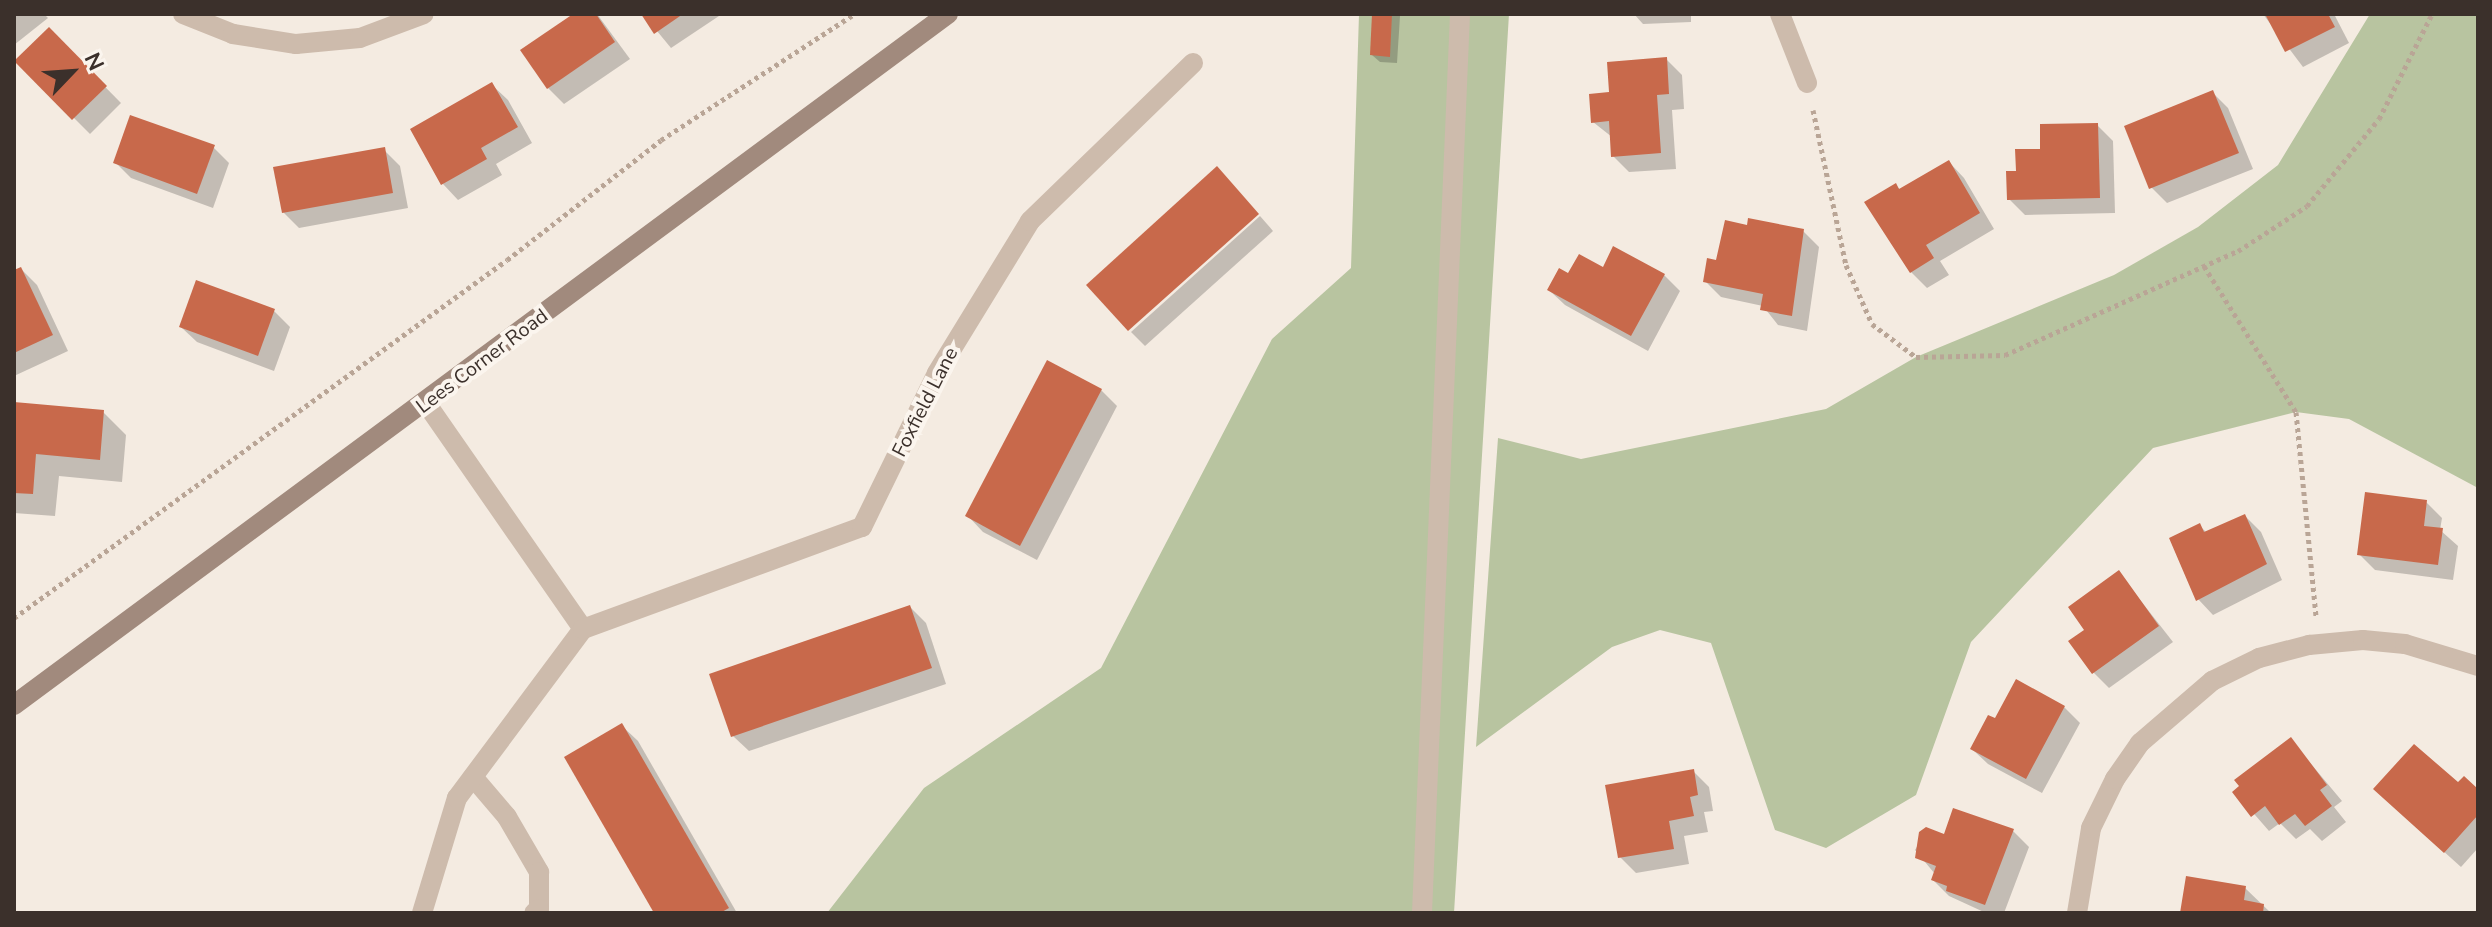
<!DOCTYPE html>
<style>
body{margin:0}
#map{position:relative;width:2492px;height:927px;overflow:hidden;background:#f4ebe1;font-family:"Nunito Sans",sans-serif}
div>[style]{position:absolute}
.green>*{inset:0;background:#b8c4a0}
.shadow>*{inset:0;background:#0003}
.building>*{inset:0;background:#c8694b}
.path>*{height:5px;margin-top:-2.5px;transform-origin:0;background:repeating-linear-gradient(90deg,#b9a596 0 4px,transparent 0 8px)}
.lane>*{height:20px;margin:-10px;padding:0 10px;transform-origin:10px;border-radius:10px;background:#cdbbac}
.street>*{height:20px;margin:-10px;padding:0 10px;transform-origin:10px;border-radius:10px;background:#cdbbac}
.secondary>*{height:20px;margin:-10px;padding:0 10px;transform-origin:10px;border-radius:10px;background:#a18a7d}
span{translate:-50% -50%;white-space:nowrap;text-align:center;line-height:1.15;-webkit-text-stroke:8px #fbf5ee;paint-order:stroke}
.street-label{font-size:20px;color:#3b302b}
.frame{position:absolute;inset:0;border:16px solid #3b302b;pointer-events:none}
.north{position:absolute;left:32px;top:32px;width:80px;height:80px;-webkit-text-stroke:6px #fbf5ee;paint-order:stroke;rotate:65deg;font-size:22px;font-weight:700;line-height:32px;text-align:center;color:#3b302b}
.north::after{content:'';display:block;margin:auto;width:28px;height:36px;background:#3b302b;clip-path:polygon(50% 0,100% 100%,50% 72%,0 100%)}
</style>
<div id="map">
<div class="green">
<div style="clip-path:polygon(1359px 14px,1509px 14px,1454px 913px,827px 913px,924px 788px,1101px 668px,1272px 339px,1351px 268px)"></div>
<div style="clip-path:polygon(2370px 14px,2478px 14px,2478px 488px,2349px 419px,2296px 412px,2153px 448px,1971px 642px,1916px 795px,1826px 848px,1775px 830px,1711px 643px,1660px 630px,1612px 647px,1476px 747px,1498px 438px,1581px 459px,1826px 409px,1916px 357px,2114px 275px,2198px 227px,2278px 165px)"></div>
</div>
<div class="shadow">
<div style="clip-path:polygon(14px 14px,44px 14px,48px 18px,14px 45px)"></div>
<div style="clip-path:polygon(577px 14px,597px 14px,630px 59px,564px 104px,548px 88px)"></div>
<div style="clip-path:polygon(643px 14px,722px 14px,671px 48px)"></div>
<div style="clip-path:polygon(1374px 14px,1400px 16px,1397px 63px,1380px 62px,1372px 55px)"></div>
<div style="clip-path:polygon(1634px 14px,1691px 14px,1691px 22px,1643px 24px)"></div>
<div style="clip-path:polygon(2263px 14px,2334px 14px,2349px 43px,2303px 67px)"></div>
<div style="clip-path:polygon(49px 30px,121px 103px,90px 134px,17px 61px)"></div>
<div style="clip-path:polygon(1666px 59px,1682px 75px,1684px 109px,1672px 110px,1676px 169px,1629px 172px,1613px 156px,1612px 137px,1593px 122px,1612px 94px)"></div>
<div style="clip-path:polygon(492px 85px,508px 100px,532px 143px,496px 164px,502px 175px,458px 200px,443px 184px)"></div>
<div style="clip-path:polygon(2213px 93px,2228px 108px,2253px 169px,2167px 203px,2151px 187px)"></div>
<div style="clip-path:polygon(2097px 125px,2113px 141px,2115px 213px,2025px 215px,2009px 199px,2018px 173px,2042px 151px)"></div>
<div style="clip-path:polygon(213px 147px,229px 163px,213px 208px,131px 178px,115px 162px)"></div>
<div style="clip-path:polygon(384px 150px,400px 166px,408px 208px,299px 228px,283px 212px)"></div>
<div style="clip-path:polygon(1949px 162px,1964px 178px,1994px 229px,1940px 261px,1949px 275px,1927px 288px,1911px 272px,1896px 186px,1901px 190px)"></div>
<div style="clip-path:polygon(1260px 216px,1273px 231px,1145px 346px,1131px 332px)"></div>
<div style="clip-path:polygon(1749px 227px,1803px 231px,1819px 247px,1807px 331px,1778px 325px,1763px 306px,1721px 297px,1705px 281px)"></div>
<div style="clip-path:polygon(21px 269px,37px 285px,68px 351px,14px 376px,14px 272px)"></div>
<div style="clip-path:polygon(1604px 270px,1664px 275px,1680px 291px,1648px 351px,1565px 305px,1549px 290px,1569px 276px)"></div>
<div style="clip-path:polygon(274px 311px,290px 327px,274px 371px,197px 342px,181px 327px)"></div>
<div style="clip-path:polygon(1101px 390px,1117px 406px,1037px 560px,983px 532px,968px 516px)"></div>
<div style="clip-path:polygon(14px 404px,103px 412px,126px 435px,122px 482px,59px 476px,55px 516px,14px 513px)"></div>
<div style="clip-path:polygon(2426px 502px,2442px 518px,2440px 530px,2458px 546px,2453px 580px,2375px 570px,2359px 554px)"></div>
<div style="clip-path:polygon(2245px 516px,2261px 532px,2282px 580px,2213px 615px,2198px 599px,2200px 526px,2207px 533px)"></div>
<div style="clip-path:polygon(2119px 573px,2173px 642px,2109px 688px,2093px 672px)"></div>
<div style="clip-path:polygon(910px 607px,926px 623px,946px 684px,749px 751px,733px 736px)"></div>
<div style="clip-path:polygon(2064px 707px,2080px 723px,2042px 793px,1988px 764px,1972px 749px,1996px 721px)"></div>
<div style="clip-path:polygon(622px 726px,638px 741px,737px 913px,657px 913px)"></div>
<div style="clip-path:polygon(2291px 740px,2342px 801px,2334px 807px,2346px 822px,2322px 841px,2310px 829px,2296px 839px,2280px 823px,2269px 831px,2235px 792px)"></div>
<div style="clip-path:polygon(1693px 771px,1709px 787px,1713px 811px,1704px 812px,1708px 832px,1684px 836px,1689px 864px,1636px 873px,1620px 857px)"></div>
<div style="clip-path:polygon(2458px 785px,2478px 792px,2478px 848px,2461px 867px,2392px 805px)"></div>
<div style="clip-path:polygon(1927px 830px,1945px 836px,2013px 831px,2029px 847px,2004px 913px,1986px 913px,1949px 896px,1933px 880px,1935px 874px,1915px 850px)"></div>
<div style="clip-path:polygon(2245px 888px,2271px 913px,2182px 913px)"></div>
</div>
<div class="building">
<div style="clip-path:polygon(573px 14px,596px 14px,615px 42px,547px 89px,520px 50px)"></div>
<div style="clip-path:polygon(641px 14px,683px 14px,654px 34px)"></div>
<div style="clip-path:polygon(1372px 14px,1392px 14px,1390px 57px,1370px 55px)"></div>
<div style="clip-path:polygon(2265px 14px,2328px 14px,2335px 27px,2285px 52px)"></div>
<div style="clip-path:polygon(49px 27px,107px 86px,72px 120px,14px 61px)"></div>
<div style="clip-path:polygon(1667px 57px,1669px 94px,1657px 95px,1661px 153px,1611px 157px,1609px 121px,1591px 123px,1589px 94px,1609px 92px,1607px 62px)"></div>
<div style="clip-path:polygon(492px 82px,518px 127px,481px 148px,487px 159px,441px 185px,410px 129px)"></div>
<div style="clip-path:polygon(2213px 90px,2239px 153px,2149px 189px,2124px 126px)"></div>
<div style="clip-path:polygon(130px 115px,215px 145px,197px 194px,113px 163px)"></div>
<div style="clip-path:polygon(2098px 123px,2100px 198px,2007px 200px,2006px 171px,2016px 171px,2015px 149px,2040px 149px,2040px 124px)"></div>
<div style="clip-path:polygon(385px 147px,393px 193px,282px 213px,273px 167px)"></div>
<div style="clip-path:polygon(1949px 160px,1980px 213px,1926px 245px,1934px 258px,1910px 273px,1864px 202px,1896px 183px,1899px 189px)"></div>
<div style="clip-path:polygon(1217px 166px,1259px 214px,1128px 331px,1086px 285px)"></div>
<div style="clip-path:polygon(1748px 218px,1804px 229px,1792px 316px,1760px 310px,1763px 294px,1703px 282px,1707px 258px,1716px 260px,1725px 220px,1747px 225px)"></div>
<div style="clip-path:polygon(1613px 246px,1665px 274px,1631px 336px,1547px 290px,1559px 268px,1568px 273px,1579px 254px,1603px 267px)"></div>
<div style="clip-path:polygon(21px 267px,53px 335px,14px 353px,14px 270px)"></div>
<div style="clip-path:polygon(196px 280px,275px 309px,258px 356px,179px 327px)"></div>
<div style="clip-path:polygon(1047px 360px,1102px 389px,1020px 546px,965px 516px)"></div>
<div style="clip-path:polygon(14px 402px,104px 410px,100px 460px,36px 454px,33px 494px,14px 493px)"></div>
<div style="clip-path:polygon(2365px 492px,2427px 500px,2424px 526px,2443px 528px,2438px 565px,2357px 555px)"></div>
<div style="clip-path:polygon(2245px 514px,2267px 564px,2196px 601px,2169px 538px,2200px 523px,2204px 532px)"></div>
<div style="clip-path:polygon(2119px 570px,2159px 626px,2092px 674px,2068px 641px,2084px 630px,2068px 607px)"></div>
<div style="clip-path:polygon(910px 605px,932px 668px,731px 737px,709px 674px)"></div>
<div style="clip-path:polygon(2016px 679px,2065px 706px,2026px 779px,1970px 749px,1988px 715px,1995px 718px)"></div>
<div style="clip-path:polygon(622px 723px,729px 908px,720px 913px,654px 913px,564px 757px)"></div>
<div style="clip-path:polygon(2291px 737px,2327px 785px,2320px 790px,2332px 806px,2305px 826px,2295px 814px,2279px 825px,2265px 806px,2251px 817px,2232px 792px,2239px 786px,2234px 780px)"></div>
<div style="clip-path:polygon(2414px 744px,2458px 782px,2464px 776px,2478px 789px,2478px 815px,2444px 853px,2373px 789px)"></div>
<div style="clip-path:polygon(1694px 769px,1698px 795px,1690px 797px,1694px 816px,1669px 821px,1674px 849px,1618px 858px,1605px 785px)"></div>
<div style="clip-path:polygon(1953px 808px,2014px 829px,1985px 905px,1946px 891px,1947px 886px,1931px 880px,1936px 866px,1915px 858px,1919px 832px,1926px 827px,1944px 834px)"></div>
<div style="clip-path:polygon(2186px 876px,2246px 886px,2244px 900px,2264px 904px,2263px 913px,2180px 913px)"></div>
</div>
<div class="path">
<div style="left:1813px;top:110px;width:158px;rotate:78deg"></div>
<div style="left:1846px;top:265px;width:64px;rotate:66.2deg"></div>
<div style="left:1872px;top:324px;width:55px;rotate:36.9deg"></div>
<div style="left:1916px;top:357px;width:89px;rotate:-1.3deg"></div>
<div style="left:2005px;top:355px;width:255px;rotate:-24.1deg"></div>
<div style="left:2238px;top:251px;width:82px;rotate:-33.1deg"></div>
<div style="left:2307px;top:206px;width:113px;rotate:-50.4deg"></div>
<div style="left:2379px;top:119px;width:118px;rotate:-63.2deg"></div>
<div style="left:2204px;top:266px;width:173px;rotate:57.8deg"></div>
<div style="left:2296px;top:412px;width:205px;rotate:84.4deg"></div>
<div style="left:14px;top:618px;width:609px;rotate:-35.99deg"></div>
<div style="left:507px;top:260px;width:195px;rotate:-37.9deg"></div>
<div style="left:661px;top:140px;width:230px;rotate:-33.1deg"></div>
</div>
<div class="lane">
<div style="left:1422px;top:913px;width:900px;rotate:-87.58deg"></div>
</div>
<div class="street">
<div style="left:183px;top:14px;width:54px;rotate:21.8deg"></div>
<div style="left:233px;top:34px;width:64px;rotate:9deg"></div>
<div style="left:296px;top:44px;width:64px;rotate:-5.4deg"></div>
<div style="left:360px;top:38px;width:68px;rotate:-20.6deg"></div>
<div style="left:1780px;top:14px;width:74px;rotate:68.6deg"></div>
<div style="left:426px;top:403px;width:275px;rotate:55.2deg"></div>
<div style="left:473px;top:777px;width:52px;rotate:49.6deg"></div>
<div style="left:507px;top:817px;width:64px;rotate:59.8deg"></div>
<div style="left:539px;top:872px;width:37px;rotate:90deg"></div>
<div style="left:539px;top:909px;width:6px;rotate:141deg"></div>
<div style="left:422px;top:913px;width:120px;rotate:-73.1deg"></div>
<div style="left:457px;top:798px;width:211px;rotate:-53.3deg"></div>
<div style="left:583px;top:629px;width:297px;rotate:-20.1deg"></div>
<div style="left:862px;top:527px;width:171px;rotate:-64deg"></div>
<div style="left:937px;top:373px;width:178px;rotate:-58.5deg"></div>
<div style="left:1030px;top:221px;width:227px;rotate:-44.1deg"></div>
<div style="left:2077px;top:913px;width:86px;rotate:-80.6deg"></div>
<div style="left:2091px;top:828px;width:55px;rotate:-63.9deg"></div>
<div style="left:2115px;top:779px;width:44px;rotate:-55.2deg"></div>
<div style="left:2140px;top:743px;width:95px;rotate:-40.7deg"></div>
<div style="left:2212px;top:681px;width:52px;rotate:-26.1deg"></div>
<div style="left:2259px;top:658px;width:52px;rotate:-14.6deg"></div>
<div style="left:2309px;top:645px;width:54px;rotate:-5.3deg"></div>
<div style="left:2363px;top:640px;width:42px;rotate:5.4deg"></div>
<div style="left:2405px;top:644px;width:76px;rotate:16.8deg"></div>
</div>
<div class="secondary">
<div style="left:14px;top:705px;width:1162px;rotate:-36.5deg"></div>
</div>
<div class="street-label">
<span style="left:482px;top:361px;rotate:-37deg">Lees Corner Road</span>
<span style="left:925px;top:402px;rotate:-63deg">Foxfield Lane</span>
</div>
<div class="frame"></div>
<div class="north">N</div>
</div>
